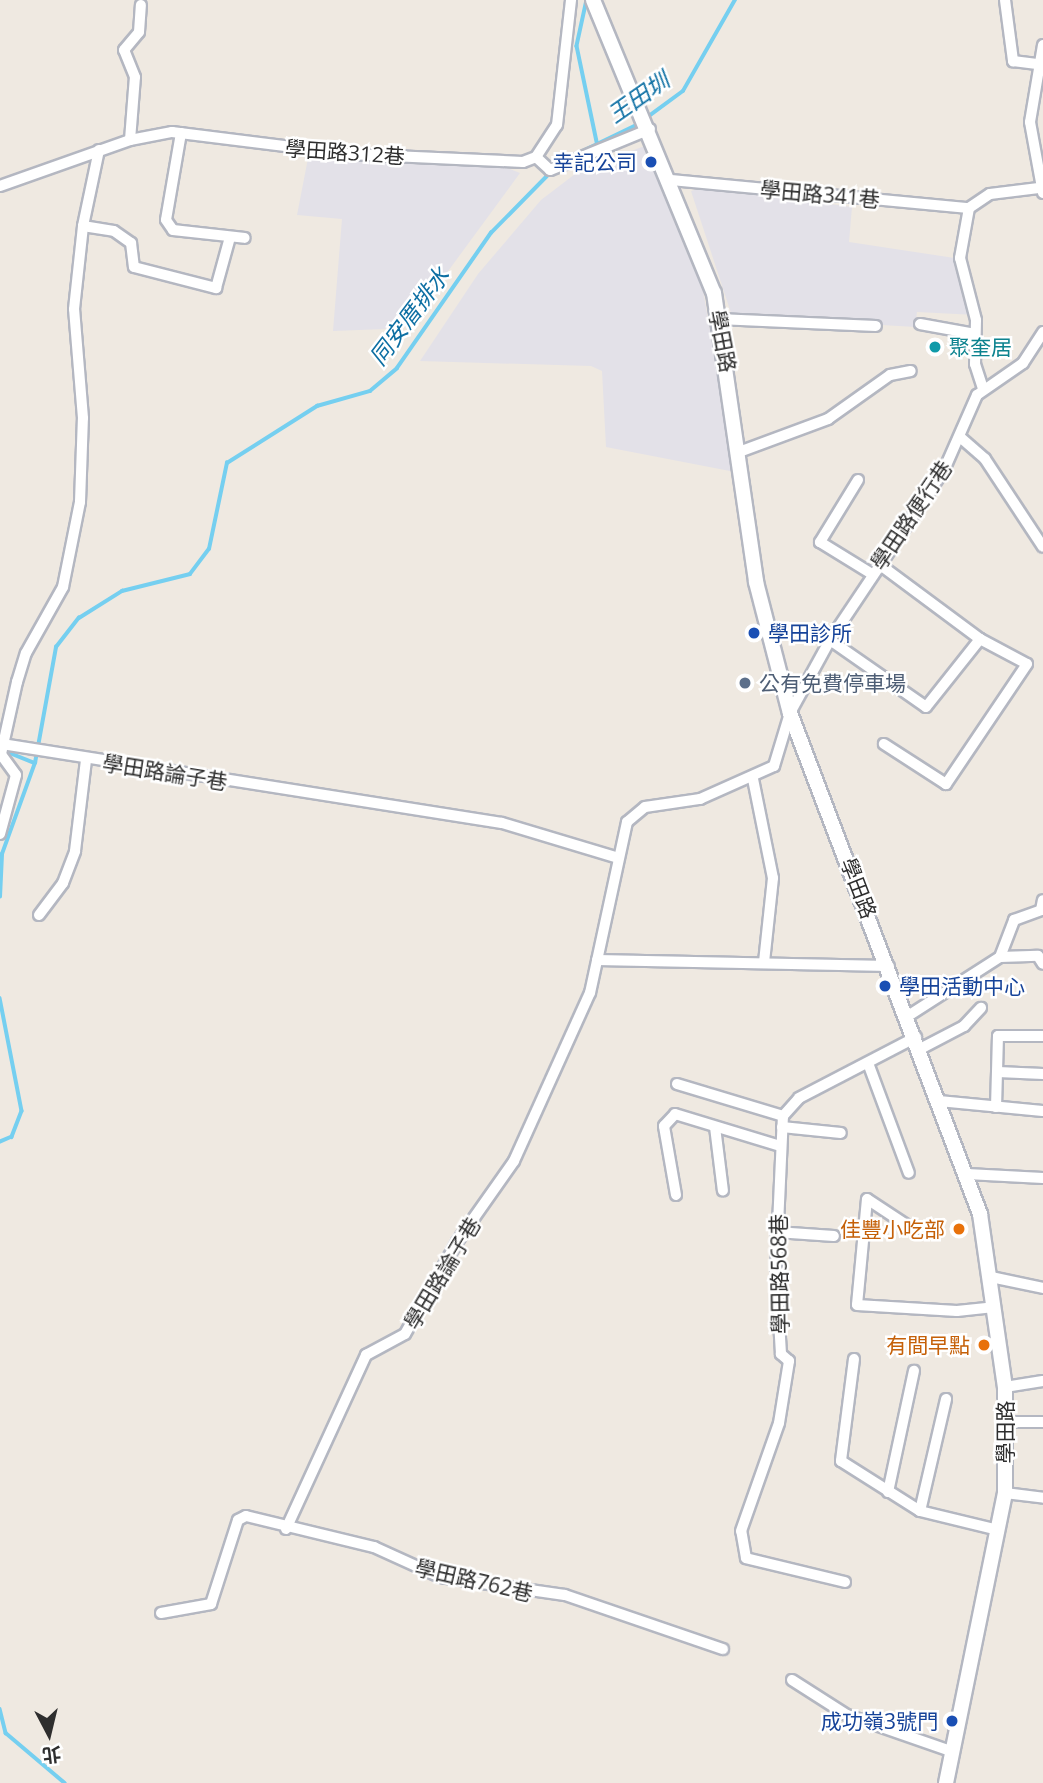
<!DOCTYPE html>
<meta charset="utf-8">
<style>
body{margin:0}
#map{position:relative;width:1043px;height:1783px;overflow:hidden;background:#efe9e1;font-family:"Open Sans","Noto Sans TC",sans-serif}
div>[style]{position:absolute}
.industrial>*{inset:0;background:#e3e1e8}
.stream>*{height:3.5px;margin:-1.75px;padding:0 1.75px;transform-origin:1.75px;border-radius:1.75px;background:#75cff0}
.roads{filter:drop-shadow(2px 0 #b4b7c1) drop-shadow(-2px 0 #b4b7c1) drop-shadow(0 2px #b4b7c1) drop-shadow(0 -2px #b4b7c1)}
.street>*{height:10px;margin:-5px;padding:0 5px;transform-origin:5px;border-radius:5px;background:#fff}
.secondary>*{height:14px;margin:-7px;padding:0 7px;transform-origin:7px;border-radius:7px;background:#fff}
.dots>*{width:19px;height:19px;translate:-50% -50%;box-sizing:border-box;border:4px solid #fff;border-radius:50%}
span{translate:-50% -50%;white-space:nowrap;text-align:center;line-height:1.15;-webkit-text-stroke:5px #fff;paint-order:stroke}
.street-label{font-size:21px;color:#2e2e2e}
.transit-label{font-size:21px;color:#164399}
.right{translate:-100% -50%;text-align:right}
.left{translate:0 -50%;text-align:left}
.culture-label{font-size:21px;color:#0d838f}
.service-label{font-size:21px;color:#4e5e75}
.food-label{font-size:21px;color:#c56008}
.water-label{font-size:23px;color:#0d6fa3;font-style:italic}
.north{position:absolute;left:14px;top:1699px;width:70px;height:70px;-webkit-text-stroke:5px #fff;paint-order:stroke;rotate:173deg;font-size:19px;font-weight:700;line-height:28px;text-align:center;color:#2e2e2e}
.north::after{content:'';display:block;margin:auto;width:24px;height:32px;background:#2e2e2e;clip-path:polygon(50% 0,100% 100%,50% 72%,0 100%)}
</style>
<div id="map">
<div class="industrial">
<div style="clip-path:polygon(647px 145px,695px 245px,735px 472px,606px 447px,602px 371px,591px 366px,420px 361px,478px 274px,541px 200px,579px 171px)"></div>
<div style="clip-path:polygon(309px 153px,497px 164px,520px 173px,424px 304px,385px 329px,333px 331px,342px 219px,297px 215px)"></div>
<div style="clip-path:polygon(704px 187px,852px 207px,849px 242px,961px 259px,962px 288px,976px 315px,917px 312px,915px 327px,732px 316px,691px 191px)"></div>
</div>
<div class="stream">
<div style="left:587px;top:0;width:47px;rotate:102.3deg"></div>
<div style="left:577px;top:46px;width:98px;rotate:78.2deg"></div>
<div style="left:645px;top:119px;width:47px;rotate:-36.4deg"></div>
<div style="left:683px;top:91px;width:105px;rotate:-60.3deg"></div>
<div style="left:562px;top:161px;width:85px;rotate:-25.7deg"></div>
<div style="left:5px;top:751px;width:32px;rotate:22deg"></div>
<div style="left:0;top:897px;width:43px;rotate:-87.3deg"></div>
<div style="left:2px;top:854px;width:97px;rotate:-70.1deg"></div>
<div style="left:35px;top:763px;width:118px;rotate:-79.7deg"></div>
<div style="left:56px;top:647px;width:37px;rotate:-52deg"></div>
<div style="left:79px;top:618px;width:51px;rotate:-32.1deg"></div>
<div style="left:122px;top:591px;width:70px;rotate:-14deg"></div>
<div style="left:190px;top:574px;width:31px;rotate:-53deg"></div>
<div style="left:209px;top:549px;width:88px;rotate:-78.2deg"></div>
<div style="left:227px;top:463px;width:107px;rotate:-32.3deg"></div>
<div style="left:317px;top:406px;width:55px;rotate:-15.8deg"></div>
<div style="left:370px;top:391px;width:35px;rotate:-40deg"></div>
<div style="left:397px;top:368px;width:165px;rotate:-55.2deg"></div>
<div style="left:491px;top:233px;width:86px;rotate:-45.5deg"></div>
<div style="left:0;top:998px;width:115px;rotate:79deg"></div>
<div style="left:22px;top:1111px;width:28px;rotate:111deg"></div>
<div style="left:12px;top:1137px;width:13px;rotate:157deg"></div>
<div style="left:0;top:1709px;width:25px;rotate:76deg"></div>
<div style="left:6px;top:1733px;width:77px;rotate:40.3deg"></div>
</div>
<div class="roads">
<div class="street">
<div style="left:1005px;top:0;width:62px;rotate:82.5deg"></div>
<div style="left:1013px;top:61px;width:26px;rotate:7deg"></div>
<div style="left:181px;top:133px;width:88px;rotate:99.8deg"></div>
<div style="left:166px;top:220px;width:12px;rotate:55deg"></div>
<div style="left:173px;top:230px;width:72px;rotate:6.3deg"></div>
<div style="left:130px;top:140px;width:63px;rotate:-85.5deg"></div>
<div style="left:135px;top:77px;width:29px;rotate:-112deg"></div>
<div style="left:124px;top:50px;width:23px;rotate:-50deg"></div>
<div style="left:139px;top:32px;width:27px;rotate:-86deg"></div>
<div style="left:99px;top:150px;width:78px;rotate:101.9deg"></div>
<div style="left:83px;top:226px;width:31px;rotate:9deg"></div>
<div style="left:114px;top:231px;width:21px;rotate:35deg"></div>
<div style="left:131px;top:243px;width:24px;rotate:83deg"></div>
<div style="left:134px;top:267px;width:85px;rotate:14.4deg"></div>
<div style="left:216px;top:288px;width:53px;rotate:-74.6deg"></div>
<div style="left:536px;top:157px;width:19px;rotate:43deg"></div>
<div style="left:550px;top:170px;width:108px;rotate:-22.3deg"></div>
<div style="left:671px;top:180px;width:299px;rotate:5.4deg"></div>
<div style="left:969px;top:208px;width:25px;rotate:-34deg"></div>
<div style="left:990px;top:194px;width:49px;rotate:-7deg"></div>
<div style="left:0;top:186px;width:138px;rotate:-19.5deg"></div>
<div style="left:130px;top:140px;width:43px;rotate:-10.8deg"></div>
<div style="left:172px;top:132px;width:177px;rotate:7.1deg"></div>
<div style="left:348px;top:154px;width:175px;rotate:2.6deg"></div>
<div style="left:523px;top:162px;width:14px;rotate:-21deg"></div>
<div style="left:536px;top:157px;width:38px;rotate:-57deg"></div>
<div style="left:557px;top:125px;width:126px;rotate:-83.6deg"></div>
<div style="left:1043px;top:193px;width:72px;rotate:-100.4deg"></div>
<div style="left:1030px;top:122px;width:78px;rotate:-80.4deg"></div>
<div style="left:969px;top:208px;width:51px;rotate:100.2deg"></div>
<div style="left:960px;top:258px;width:64px;rotate:75.5deg"></div>
<div style="left:976px;top:320px;width:44px;rotate:91.3deg"></div>
<div style="left:975px;top:364px;width:25px;rotate:72deg"></div>
<div style="left:718px;top:319px;width:158px;rotate:2.5deg"></div>
<div style="left:920px;top:324px;width:56px;rotate:10.3deg"></div>
<div style="left:960px;top:437px;width:33px;rotate:41deg"></div>
<div style="left:985px;top:459px;width:105px;rotate:56.6deg"></div>
<div style="left:739px;top:452px;width:95px;rotate:-20.3deg"></div>
<div style="left:828px;top:419px;width:76px;rotate:-35.4deg"></div>
<div style="left:890px;top:375px;width:21px;rotate:-11deg"></div>
<div style="left:858px;top:480px;width:73px;rotate:121.5deg"></div>
<div style="left:820px;top:542px;width:61px;rotate:31.6deg"></div>
<div style="left:879px;top:564px;width:126px;rotate:36.6deg"></div>
<div style="left:980px;top:639px;width:53px;rotate:28deg"></div>
<div style="left:1027px;top:664px;width:145px;rotate:124deg"></div>
<div style="left:946px;top:784px;width:74px;rotate:-147.2deg"></div>
<div style="left:830px;top:640px;width:117px;rotate:34.9deg"></div>
<div style="left:926px;top:707px;width:87px;rotate:-51.5deg"></div>
<div style="left:2px;top:744px;width:506px;rotate:8.98deg"></div>
<div style="left:502px;top:823px;width:118px;rotate:16.7deg"></div>
<div style="left:753px;top:779px;width:101px;rotate:78.6deg"></div>
<div style="left:773px;top:878px;width:84px;rotate:96.1deg"></div>
<div style="left:0;top:834px;width:61px;rotate:-74.8deg"></div>
<div style="left:16px;top:775px;width:26px;rotate:-126deg"></div>
<div style="left:1px;top:754px;width:74px;rotate:-77.5deg"></div>
<div style="left:17px;top:682px;width:30px;rotate:-73deg"></div>
<div style="left:26px;top:653px;width:76px;rotate:-60.7deg"></div>
<div style="left:63px;top:587px;width:87px;rotate:-78.7deg"></div>
<div style="left:80px;top:502px;width:84px;rotate:-88deg"></div>
<div style="left:83px;top:418px;width:109px;rotate:-94.7deg"></div>
<div style="left:74px;top:309px;width:83px;rotate:-83.8deg"></div>
<div style="left:39px;top:915px;width:40px;rotate:-53deg"></div>
<div style="left:63px;top:883px;width:34px;rotate:-69deg"></div>
<div style="left:75px;top:851px;width:92px;rotate:-83.1deg"></div>
<div style="left:1000px;top:957px;width:40px;rotate:-69deg"></div>
<div style="left:1014px;top:920px;width:29px;rotate:-20deg"></div>
<div style="left:1041px;top:910px;width:10px;rotate:-79deg"></div>
<div style="left:597px;top:960px;width:292px;rotate:1.2deg"></div>
<div style="left:908px;top:1016px;width:109px;rotate:-32.7deg"></div>
<div style="left:1000px;top:957px;width:38px;rotate:-2deg"></div>
<div style="left:1038px;top:956px;width:9px;rotate:58deg"></div>
<div style="left:920px;top:1049px;width:50px;rotate:-27.6deg"></div>
<div style="left:964px;top:1026px;width:25px;rotate:-47deg"></div>
<div style="left:868px;top:1063px;width:117px;rotate:69.6deg"></div>
<div style="left:998px;top:1072px;width:45px;rotate:2.5deg"></div>
<div style="left:677px;top:1084px;width:111px;rotate:16.8deg"></div>
<div style="left:939px;top:1101px;width:104px;rotate:5.5deg"></div>
<div style="left:996px;top:1107px;width:71px;rotate:-88.4deg"></div>
<div style="left:998px;top:1036px;width:45px"></div>
<div style="left:715px;top:1127px;width:64px;rotate:82.9deg"></div>
<div style="left:782px;top:1127px;width:59px;rotate:5.8deg"></div>
<div style="left:967px;top:1174px;width:76px;rotate:3deg"></div>
<div style="left:676px;top:1195px;width:70px;rotate:-99.9deg"></div>
<div style="left:664px;top:1126px;width:16px;rotate:-47deg"></div>
<div style="left:675px;top:1114px;width:110px;rotate:16.9deg"></div>
<div style="left:914px;top:1230px;width:56px;rotate:-146.6deg"></div>
<div style="left:867px;top:1199px;width:106px;rotate:95.4deg"></div>
<div style="left:857px;top:1305px;width:100px;rotate:3.4deg"></div>
<div style="left:957px;top:1311px;width:37px;rotate:-6deg"></div>
<div style="left:776px;top:1232px;width:58px;rotate:3.9deg"></div>
<div style="left:991px;top:1277px;width:53px;rotate:11.9deg"></div>
<div style="left:854px;top:1359px;width:103px;rotate:97.3deg"></div>
<div style="left:841px;top:1461px;width:93px;rotate:32.3deg"></div>
<div style="left:920px;top:1511px;width:80px;rotate:13.7deg"></div>
<div style="left:1005px;top:1387px;width:38px;rotate:-9deg"></div>
<div style="left:1007px;top:1422px;width:36px"></div>
<div style="left:888px;top:1492px;width:124px;rotate:-77.9deg"></div>
<div style="left:1005px;top:1493px;width:38px;rotate:7deg"></div>
<div style="left:920px;top:1511px;width:115px;rotate:-76.9deg"></div>
<div style="left:286px;top:1529px;width:192px;rotate:-65.3deg"></div>
<div style="left:366px;top:1355px;width:44px;rotate:-28.3deg"></div>
<div style="left:405px;top:1334px;width:106px;rotate:-60.5deg"></div>
<div style="left:457px;top:1242px;width:99px;rotate:-54.9deg"></div>
<div style="left:514px;top:1161px;width:184px;rotate:-65.7deg"></div>
<div style="left:590px;top:993px;width:175px;rotate:-77.8deg"></div>
<div style="left:627px;top:822px;width:23px;rotate:-40deg"></div>
<div style="left:645px;top:807px;width:56px;rotate:-8.3deg"></div>
<div style="left:700px;top:799px;width:81px;rotate:-24deg"></div>
<div style="left:774px;top:766px;width:55px;rotate:-73.2deg"></div>
<div style="left:790px;top:713px;width:83px;rotate:-61.3deg"></div>
<div style="left:830px;top:640px;width:205px;rotate:-56.2deg"></div>
<div style="left:944px;top:470px;width:82px;rotate:-66.3deg"></div>
<div style="left:977px;top:395px;width:56px;rotate:-34.8deg"></div>
<div style="left:1023px;top:363px;width:37px;rotate:-57deg"></div>
<div style="left:845px;top:1582px;width:102px;rotate:-166.4deg"></div>
<div style="left:746px;top:1558px;width:27px;rotate:-100deg"></div>
<div style="left:741px;top:1531px;width:114px;rotate:-70.6deg"></div>
<div style="left:779px;top:1423px;width:63px;rotate:-80.8deg"></div>
<div style="left:789px;top:1361px;width:11px;rotate:-139deg"></div>
<div style="left:781px;top:1354px;width:85px;rotate:-93.4deg"></div>
<div style="left:776px;top:1269px;width:153px;rotate:-87.4deg"></div>
<div style="left:783px;top:1116px;width:24px;rotate:-48deg"></div>
<div style="left:799px;top:1098px;width:132px;rotate:-27.5deg"></div>
<div style="left:161px;top:1613px;width:51px;rotate:-10.2deg"></div>
<div style="left:211px;top:1604px;width:88px;rotate:-72.2deg"></div>
<div style="left:238px;top:1520px;width:9px;rotate:-27deg"></div>
<div style="left:246px;top:1516px;width:132px;rotate:13.6deg"></div>
<div style="left:374px;top:1547px;width:72px;rotate:24.4deg"></div>
<div style="left:440px;top:1577px;width:126px;rotate:8.2deg"></div>
<div style="left:565px;top:1595px;width:167px;rotate:18.9deg"></div>
<div style="left:792px;top:1680px;width:65px;rotate:32.5deg"></div>
<div style="left:847px;top:1715px;width:112px;rotate:19.2deg"></div>
</div>
<div class="secondary">
<div style="left:593px;top:0;width:317px;rotate:67.6deg"></div>
<div style="left:714px;top:293px;width:292px;rotate:81.7deg"></div>
<div style="left:756px;top:582px;width:135px;rotate:75.5deg"></div>
<div style="left:790px;top:713px;width:536px;rotate:69.23deg"></div>
<div style="left:980px;top:1214px;width:175px;rotate:81.8deg"></div>
<div style="left:1005px;top:1387px;width:106px;rotate:90deg"></div>
<div style="left:1005px;top:1493px;width:296px;rotate:101.5deg"></div>
</div>
</div>
<div class="dots">
<div style="left:651px;top:162px;background:#1a4fb4"></div>
<div style="left:935px;top:347px;background:#0f9aa8"></div>
<div style="left:754px;top:633px;background:#1a4fb4"></div>
<div style="left:745px;top:683px;background:#5c6f8a"></div>
<div style="left:885px;top:986px;background:#1a4fb4"></div>
<div style="left:959px;top:1229px;background:#e8710a"></div>
<div style="left:984px;top:1345px;background:#e8710a"></div>
<div style="left:952px;top:1721px;background:#1a4fb4"></div>
</div>
<div class="street-label">
<span style="left:345px;top:152px;rotate:4deg">學田路312巷</span>
<span style="left:820px;top:194px;rotate:5deg">學田路341巷</span>
<span style="left:723px;top:341px;rotate:79deg">學田路</span>
<span style="left:911px;top:515px;rotate:-56deg">學田路便行巷</span>
<span style="left:165px;top:772px;rotate:9deg">學田路論子巷</span>
<span style="left:859px;top:888px;rotate:69deg">學田路</span>
<span style="left:442px;top:1273px;rotate:-59deg">學田路論子巷</span>
<span style="left:779px;top:1274px;rotate:-91deg">學田路568巷</span>
<span style="left:1005px;top:1432px;rotate:-90deg">學田路</span>
<span style="left:474px;top:1580px;rotate:13deg">學田路762巷</span>
</div>
<div class="transit-label">
<span class="right" style="left:637px;top:162px">幸記公司</span>
<span class="left" style="left:768px;top:633px">學田診所</span>
<span class="left" style="left:899px;top:986px">學田活動中心</span>
<span class="right" style="left:938px;top:1721px">成功嶺3號門</span>
</div>
<div class="culture-label">
<span class="left" style="left:949px;top:347px">聚奎居</span>
</div>
<div class="service-label">
<span class="left" style="left:759px;top:683px">公有免費停車場</span>
</div>
<div class="food-label">
<span class="right" style="left:945px;top:1229px">佳豐小吃部</span>
<span class="right" style="left:970px;top:1345px">有間早點</span>
</div>
<div class="water-label">
<span style="left:638px;top:97px;rotate:-35deg">王田圳</span>
<span style="left:409px;top:316px;rotate:-53deg">同安厝排水</span>
</div>
<div class="north">北</div>
</div>
